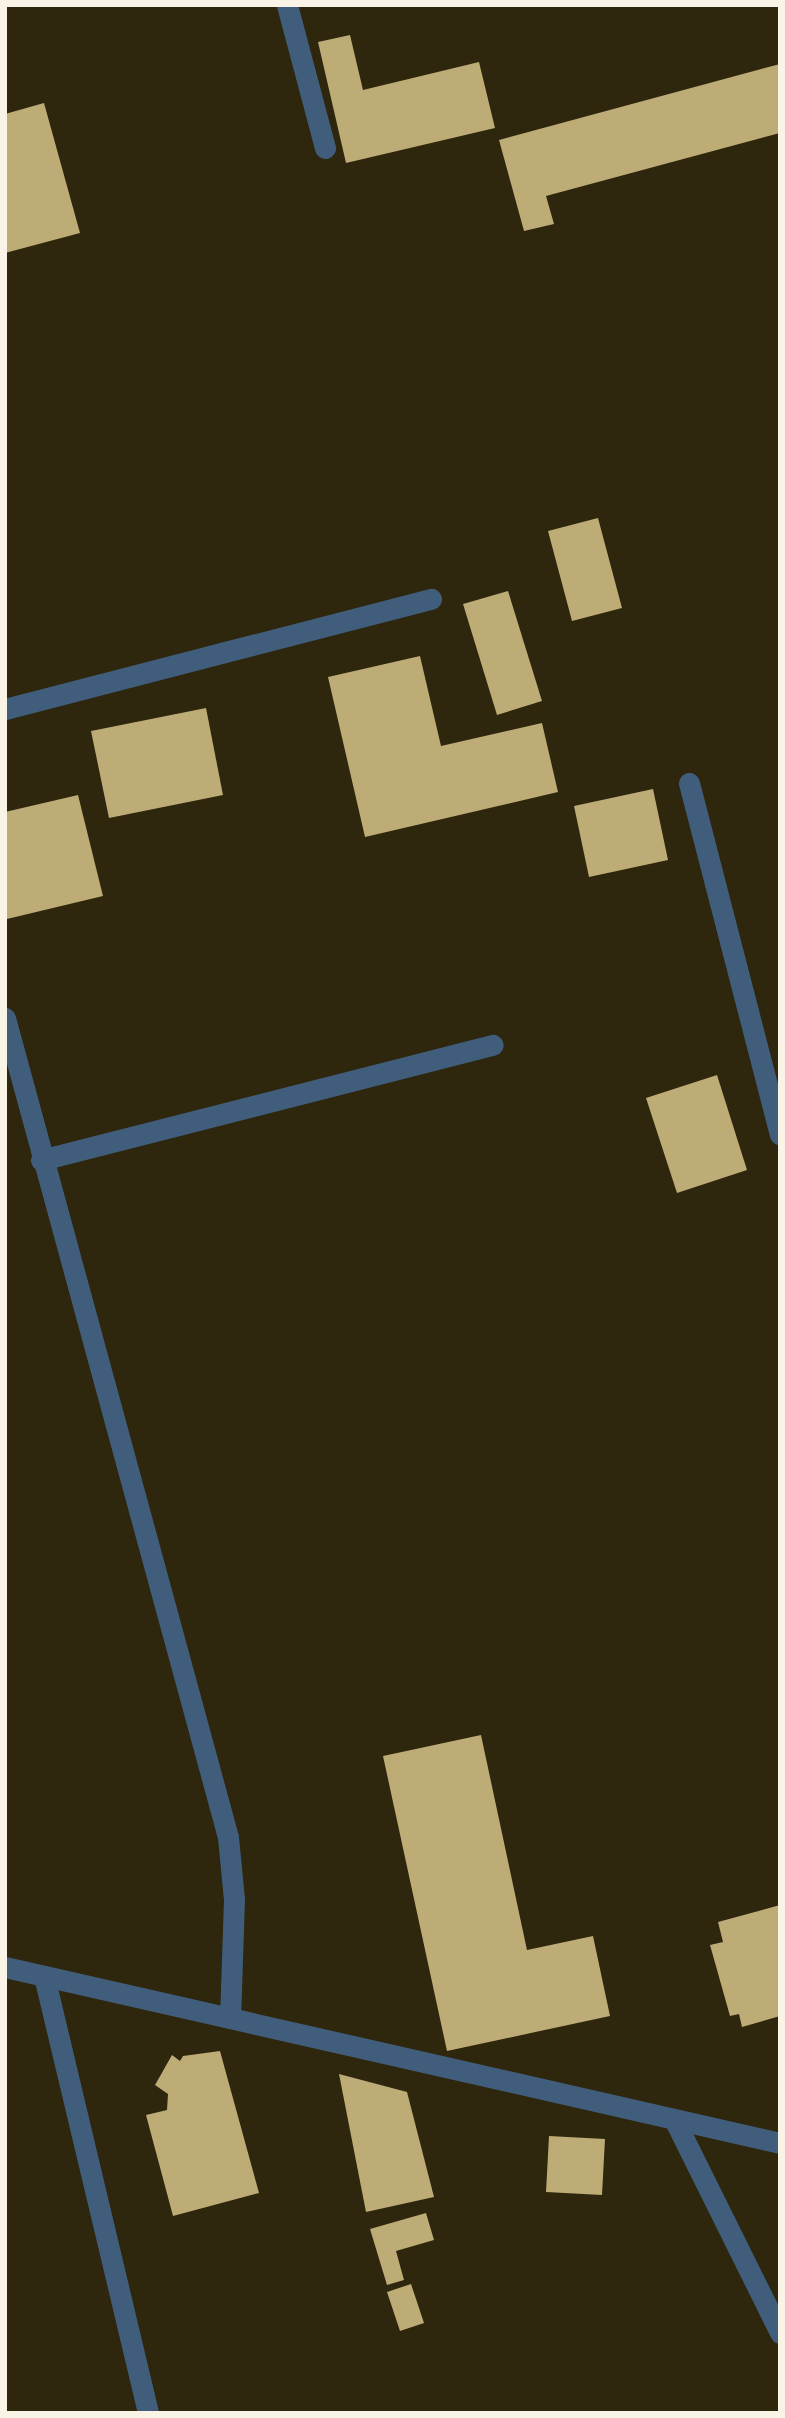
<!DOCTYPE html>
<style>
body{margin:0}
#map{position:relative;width:785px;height:2418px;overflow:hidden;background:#2e260d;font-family:"Open Sans",sans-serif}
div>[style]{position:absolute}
.building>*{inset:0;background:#bdac76}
.minor>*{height:21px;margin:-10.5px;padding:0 10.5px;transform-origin:10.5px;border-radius:10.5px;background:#405e7c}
span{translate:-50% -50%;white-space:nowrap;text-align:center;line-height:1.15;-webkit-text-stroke:7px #241d04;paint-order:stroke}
.frame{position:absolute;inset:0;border:7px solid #f9f4e5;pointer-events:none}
</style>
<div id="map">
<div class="building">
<div style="clip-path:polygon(350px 35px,363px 90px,479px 62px,495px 128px,346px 163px,318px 42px)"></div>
<div style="clip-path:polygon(780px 64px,780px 133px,546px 196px,554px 224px,524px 231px,499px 140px)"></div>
<div style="clip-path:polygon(44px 103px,80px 233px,5px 253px,5px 114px)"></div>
<div style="clip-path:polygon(598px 518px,622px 608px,572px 621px,548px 531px)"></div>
<div style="clip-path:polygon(508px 591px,542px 701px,497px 715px,463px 604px)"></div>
<div style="clip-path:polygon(420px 656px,441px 746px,542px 723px,558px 792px,365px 837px,328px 677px)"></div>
<div style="clip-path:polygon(206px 708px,223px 795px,109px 818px,91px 731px)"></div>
<div style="clip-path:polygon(653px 789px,668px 860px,589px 877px,574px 806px)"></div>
<div style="clip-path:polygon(78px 795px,103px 896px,7px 919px,5px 812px)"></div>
<div style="clip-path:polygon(717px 1075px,747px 1170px,677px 1193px,646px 1098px)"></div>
<div style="clip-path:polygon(481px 1735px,527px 1950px,593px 1936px,610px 2016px,447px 2051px,383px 1756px)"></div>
<div style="clip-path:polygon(780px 1905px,780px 2016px,742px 2027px,739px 2014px,730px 2016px,710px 1945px,723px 1942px,718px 1922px)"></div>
<div style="clip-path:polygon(220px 2051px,259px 2193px,173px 2216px,146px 2115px,167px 2110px,168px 2094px,155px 2085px,172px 2055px,180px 2061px,183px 2056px)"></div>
<div style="clip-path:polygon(339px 2074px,407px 2092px,434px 2197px,366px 2212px)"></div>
<div style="clip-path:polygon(549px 2136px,605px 2139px,602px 2195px,546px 2192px)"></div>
<div style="clip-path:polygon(426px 2213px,434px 2240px,396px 2251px,404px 2280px,387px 2285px,370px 2229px)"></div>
<div style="clip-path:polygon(411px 2284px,424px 2323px,400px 2331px,387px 2292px)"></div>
</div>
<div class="minor">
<div style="left:287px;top:5px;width:148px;rotate:75.1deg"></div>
<div style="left:5px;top:709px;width:440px;rotate:-14.5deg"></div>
<div style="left:689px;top:783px;width:363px;rotate:75.5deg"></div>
<div style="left:5px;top:1018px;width:849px;rotate:74.77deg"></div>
<div style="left:228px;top:1837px;width:62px;rotate:84.5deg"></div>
<div style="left:234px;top:1899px;width:119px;rotate:91.9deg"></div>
<div style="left:41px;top:1160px;width:466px;rotate:-14.3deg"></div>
<div style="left:5px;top:1967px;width:795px;rotate:12.79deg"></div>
<div style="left:44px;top:1976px;width:449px;rotate:76.6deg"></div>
<div style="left:674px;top:2119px;width:239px;rotate:63.6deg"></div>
</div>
<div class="frame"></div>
</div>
